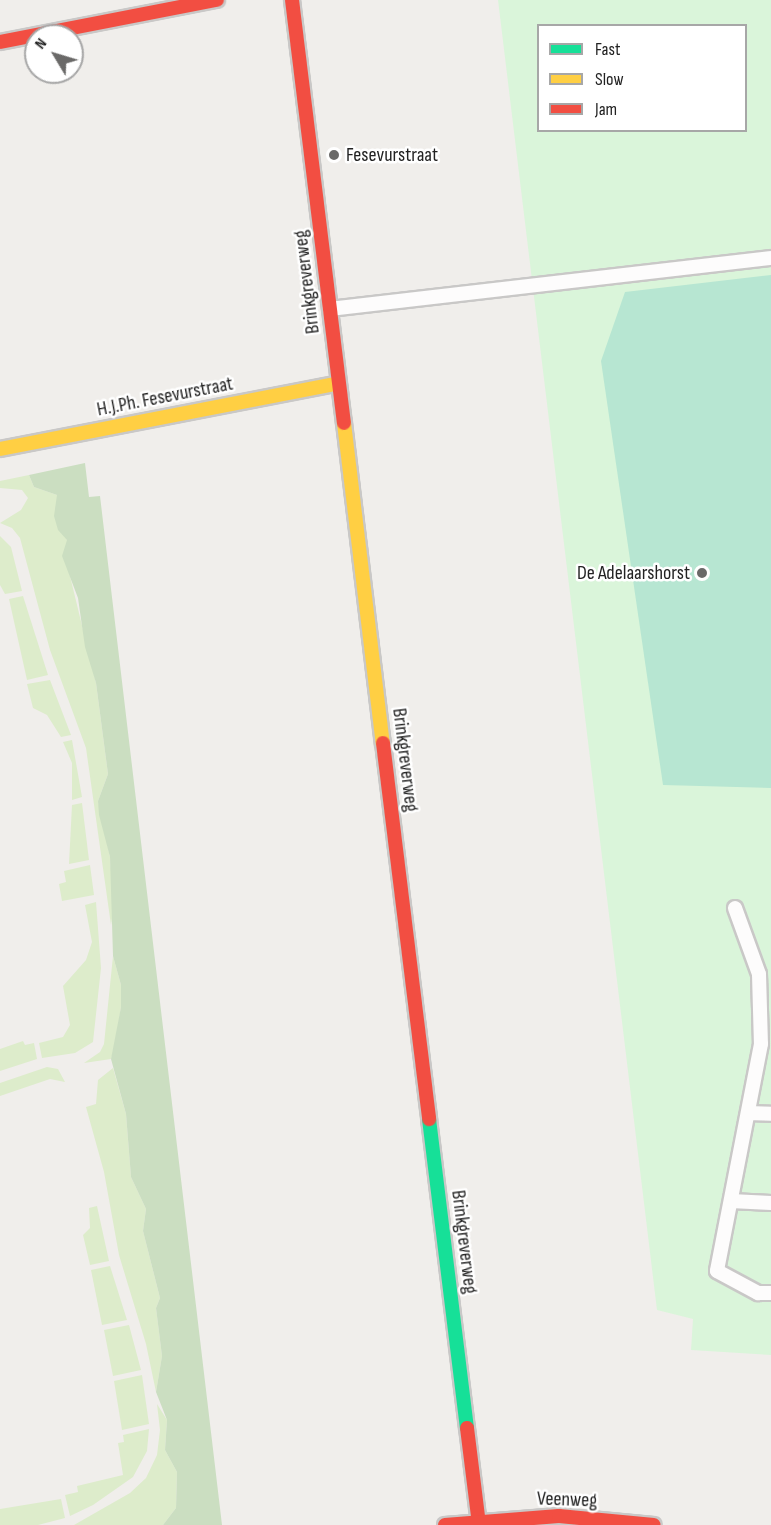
<!DOCTYPE html>
<style>
body{margin:0}
#map{position:relative;width:771px;height:1525px;overflow:hidden;background:#f0eeeb;font-family:"Sofia Sans Condensed",sans-serif}
div>[style]{position:absolute}
.grass>*{inset:0;background:#ddeccb}
.forest>*{inset:0;background:#cbdec1}
.park>*{inset:0;background:#daf5da}
.pitch>*{inset:0;background:#b7e6d2}
.roads{filter:drop-shadow(2px 0 #c9c8c7) drop-shadow(-2px 0 #c9c8c7) drop-shadow(0 2px #c9c8c7) drop-shadow(0 -2px #c9c8c7)}
.lane>*{height:14px;margin:-7px;padding:0 7px;transform-origin:7px;border-radius:7px;background:#fdfcfc}
.fast>*{height:14px;margin:-7px;padding:0 7px;transform-origin:7px;border-radius:7px;background:#16e098}
.slow>*{height:14px;margin:-7px;padding:0 7px;transform-origin:7px;border-radius:7px;background:#ffcf43}
.jam>*{height:14px;margin:-7px;padding:0 7px;transform-origin:7px;border-radius:7px;background:#f24e42}
.dots>*{width:16px;height:16px;translate:-50% -50%;box-sizing:border-box;border:3px solid #fff;border-radius:50%}
span{translate:-50% -50%;white-space:nowrap;text-align:center;line-height:1.15;-webkit-text-stroke:5px #fff;paint-order:stroke}
.poi-label{font-size:20px;color:#222}
.left{translate:0 -50%;text-align:left}
.right{translate:-100% -50%;text-align:right}
.street-label{font-size:20px;color:#222}
.legend{position:absolute;left:537px;top:24px;width:210px;height:108px;box-sizing:border-box;background:#fff;border:2px solid #a7a7a7;margin:0;padding:8px 10px;list-style:none;font-size:18px;color:#222}
.legend li{display:flex;align-items:center;gap:12px;height:30px}
.legend b{width:30px;border:2px solid #a7a7a7}
.north{position:absolute;left:24px;top:24px;width:60px;height:60px;box-sizing:border-box;background:#fff;border:2px solid #a7a7a7;border-radius:50%;rotate:308deg;font-size:16px;font-weight:700;line-height:24px;text-align:center;color:#222}
.north::after{content:'';display:block;margin:auto;width:21px;height:27px;background:#6a6968;clip-path:polygon(50% 0,100% 100%,50% 72%,0 100%)}
</style>
<div id="map">
<div class="grass">
<div style="clip-path:polygon(29px 475px,34px 487px,57px 495px,57px 511px,67px 540px,69px 572px,96px 683px,108px 774px,98px 801px,110px 857px,114px 906px,111px 925px,86px 748px,50px 650px,20px 538px,12px 528px,0 523px,21px 510px,28px 498px,22px 490px,0 488px,0 481px)"></div>
<div style="clip-path:polygon(0 536px,11px 547px,22px 591px,5px 594px,0 585px)"></div>
<div style="clip-path:polygon(23px 596px,48px 675px,27px 680px,9px 599px)"></div>
<div style="clip-path:polygon(50px 680px,71px 735px,61px 737px,47px 715px,33px 708px,27px 684px)"></div>
<div style="clip-path:polygon(72px 740px,82px 797px,72px 800px,72px 763px,63px 742px)"></div>
<div style="clip-path:polygon(82px 803px,89px 860px,69px 864px,72px 805px)"></div>
<div style="clip-path:polygon(90px 865px,94px 895px,62px 901px,59px 884px,66px 882px,64px 871px)"></div>
<div style="clip-path:polygon(96px 902px,101px 968px,93px 1042px,75px 1053px,42px 1058px,39px 1043px,63px 1037px,70px 1025px,63px 986px,86px 960px,92px 942px,85px 905px)"></div>
<div style="clip-path:polygon(113px 956px,121px 985px,121px 1007px,115px 1046px,111px 1059px,84px 1063px,100px 1052px,104px 1044px)"></div>
<div style="clip-path:polygon(23px 1041px,25px 1045px,34px 1043px,37px 1059px,0 1071px,0 1049px)"></div>
<div style="clip-path:polygon(47px 1067px,58px 1069px,65px 1082px,50px 1079px,0 1096px,0 1083px)"></div>
<div style="clip-path:polygon(113px 1068px,126px 1114px,131px 1177px,146px 1209px,143px 1231px,160px 1298px,156px 1308px,162px 1356px,156px 1392px,146px 1344px,119px 1255px,104px 1172px,86px 1107px,96px 1104px,98px 1080px)"></div>
<div style="clip-path:polygon(97px 1206px,109px 1261px,90px 1265px,83px 1235px,90px 1228px,89px 1208px)"></div>
<div style="clip-path:polygon(110px 1266px,127px 1320px,102px 1325px,91px 1270px)"></div>
<div style="clip-path:polygon(129px 1325px,141px 1370px,113px 1376px,104px 1330px)"></div>
<div style="clip-path:polygon(142px 1375px,149px 1424px,122px 1430px,114px 1381px)"></div>
<div style="clip-path:polygon(157px 1404px,167px 1420px,165px 1450px,177px 1472px,176px 1508px,163px 1525px,74px 1525px,130px 1493px,146px 1478px,157px 1455px,160px 1430px)"></div>
<div style="clip-path:polygon(149px 1429px,147px 1451px,133px 1477px,93px 1505px,70px 1516px,65px 1495px,78px 1492px,77px 1486px,123px 1475px,118px 1443px,124px 1442px,123px 1435px)"></div>
<div style="clip-path:polygon(61px 1499px,65px 1518px,38px 1525px,0 1525px,0 1509px)"></div>
</div>
<div class="forest">
<div style="clip-path:polygon(85px 463px,89px 497px,100px 496px,222px 1525px,163px 1525px,176px 1508px,177px 1472px,165px 1450px,167px 1420px,156px 1392px,162px 1356px,156px 1308px,160px 1298px,143px 1231px,146px 1209px,131px 1177px,126px 1114px,111px 1059px,121px 1007px,121px 985px,113px 956px,110px 857px,99px 815px,98px 801px,108px 774px,96px 683px,85px 647px,78px 598px,62px 556px,67px 540px,58px 530px,54px 516px,57px 495px,34px 487px,29px 475px)"></div>
</div>
<div class="park">
<div style="clip-path:polygon(evenodd,498px 0,771px 0,771px 1355px,691px 1350px,693px 1319px,657px 1310px,498px 0,538px 26px,746px 26px,746px 130px,538px 130px,538px 26px)"></div>
</div>
<div class="pitch">
<div style="clip-path:polygon(771px 275px,771px 788px,663px 785px,601px 361px,625px 292px)"></div>
</div>
<div class="roads">
<div class="lane">
<div style="left:330px;top:309px;width:444px;rotate:-6.6deg"></div>
<div style="left:735px;top:908px;width:70px;rotate:70deg"></div>
<div style="left:759px;top:974px;width:70px;rotate:88.4deg"></div>
<div style="left:761px;top:1044px;width:231px;rotate:101deg"></div>
<div style="left:717px;top:1271px;width:47px;rotate:28.2deg"></div>
<div style="left:758px;top:1293px;width:13px"></div>
<div style="left:748px;top:1113px;width:23px;rotate:2deg"></div>
<div style="left:731px;top:1201px;width:40px;rotate:2.9deg"></div>
</div>
<div class="fast">
<div style="left:429px;top:1119px;width:311px;rotate:83deg"></div>
</div>
<div class="slow">
<div style="left:344px;top:423px;width:322px;rotate:83.1deg"></div>
<div style="left:0;top:449px;width:344px;rotate:-11deg"></div>
</div>
<div class="jam">
<div style="left:292px;top:0;width:426px;rotate:83deg"></div>
<div style="left:0;top:42px;width:221px;rotate:-11deg"></div>
<div style="left:383px;top:743px;width:379px;rotate:83deg"></div>
<div style="left:467px;top:1428px;width:98px;rotate:82.9deg"></div>
<div style="left:445px;top:1525px;width:114px;rotate:-4.5deg"></div>
<div style="left:559px;top:1516px;width:95px;rotate:5.4deg"></div>
</div>
</div>
<div class="dots">
<div style="left:334px;top:155px;background:#6a6968"></div>
<div style="left:702px;top:573px;background:#6a6968"></div>
</div>
<div class="poi-label">
<span class="left" style="left:346px;top:155px">Fesevurstraat</span>
<span class="right" style="left:690px;top:573px">De Adelaarshorst</span>
</div>
<div class="street-label">
<span style="left:307px;top:282px;rotate:-97deg">Brinkgreverweg</span>
<span style="left:165px;top:397px;rotate:-11deg">H.J.Ph. Fesevurstraat</span>
<span style="left:405px;top:760px;rotate:83deg">Brinkgreverweg</span>
<span style="left:464px;top:1242px;rotate:83deg">Brinkgreverweg</span>
<span style="left:567px;top:1500px;rotate:2deg">Veenweg</span>
</div>
<ul class="legend">
<li><b style="height:8px;background:#16e098"></b>Fast</li>
<li><b style="height:8px;background:#ffcf43"></b>Slow</li>
<li><b style="height:8px;background:#f24e42"></b>Jam</li>
</ul>
<div class="north">N</div>
</div>
